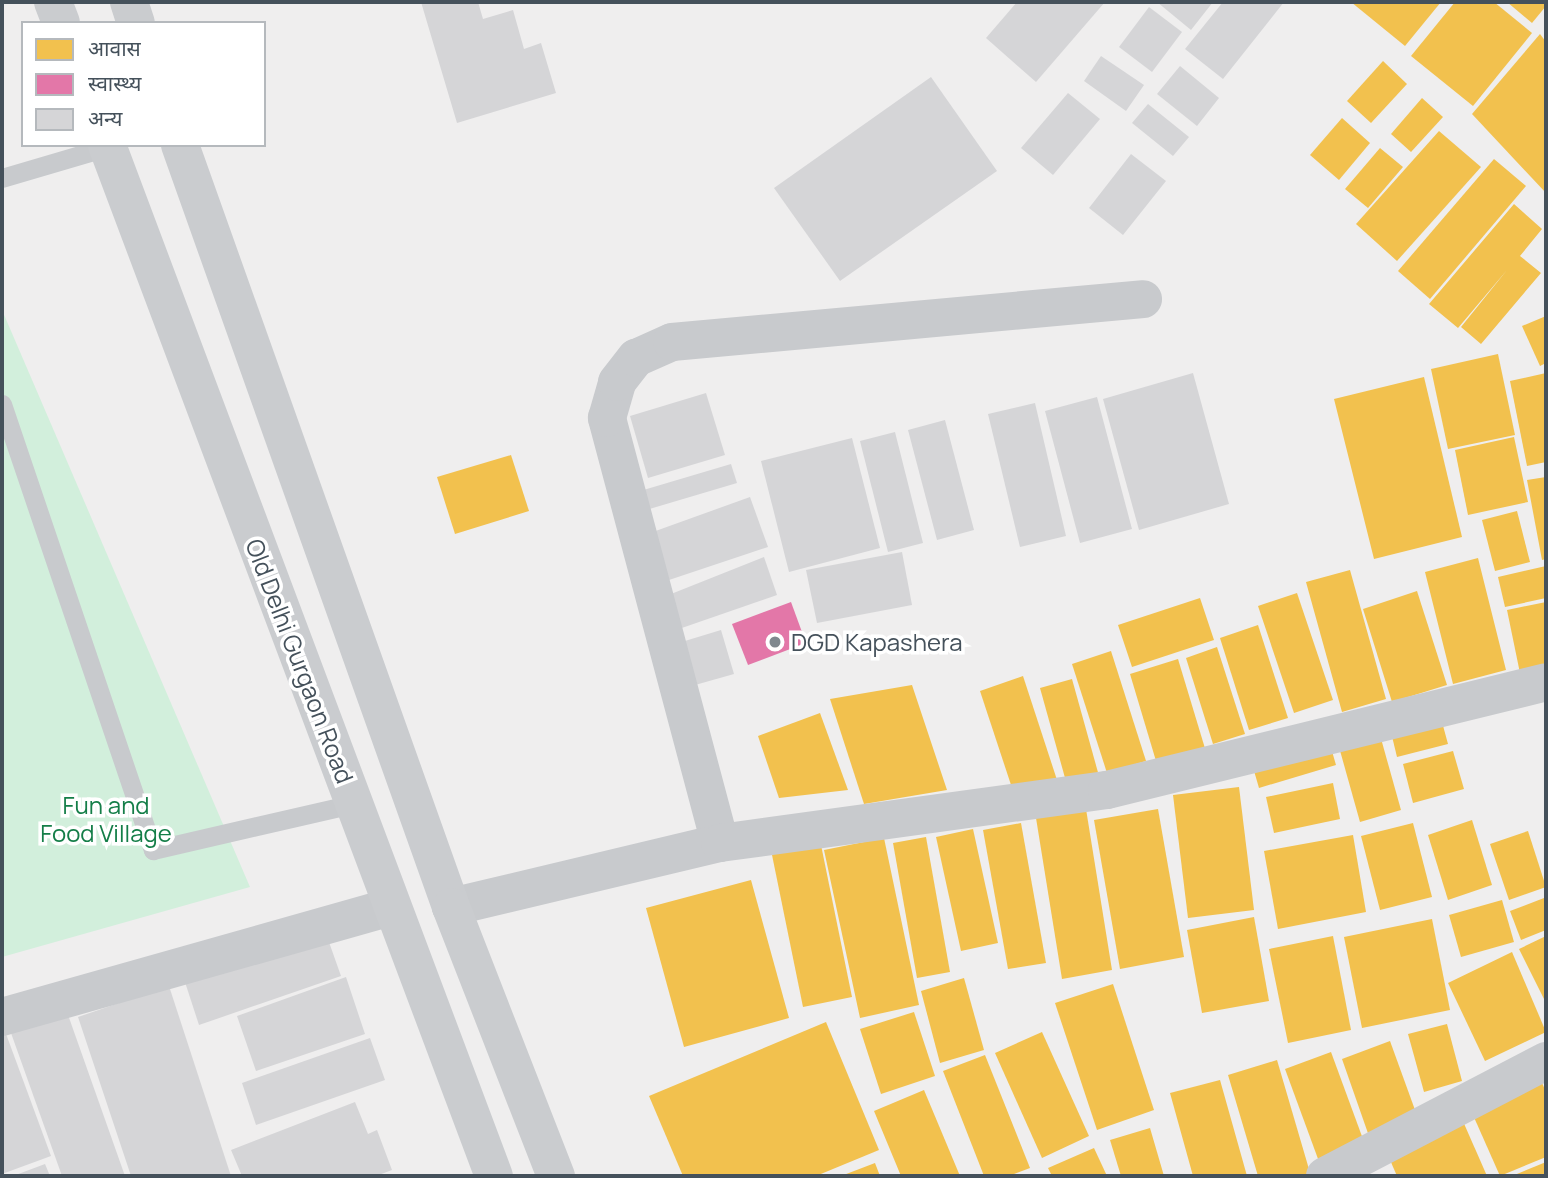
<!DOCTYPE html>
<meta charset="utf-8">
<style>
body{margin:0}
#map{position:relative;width:1548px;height:1178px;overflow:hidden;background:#efeeee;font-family:Manrope,"Noto Sans Devanagari",sans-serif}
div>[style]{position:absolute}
.green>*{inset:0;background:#d2efdc}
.homes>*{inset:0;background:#f2c14e}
.health>*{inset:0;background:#e377a8}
.building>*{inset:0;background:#d5d5d7}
.service>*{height:19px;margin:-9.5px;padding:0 9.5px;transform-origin:9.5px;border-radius:9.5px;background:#c8cacd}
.minor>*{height:38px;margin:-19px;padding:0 19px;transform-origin:19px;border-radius:19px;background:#c8cacd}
.secondary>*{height:38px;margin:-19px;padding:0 19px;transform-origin:19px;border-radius:19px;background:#cacccf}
.dots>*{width:19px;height:19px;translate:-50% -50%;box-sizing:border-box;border:4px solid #fff;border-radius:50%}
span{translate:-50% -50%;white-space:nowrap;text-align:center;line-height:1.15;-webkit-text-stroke:7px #fff;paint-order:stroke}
.poi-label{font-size:24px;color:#45515b}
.left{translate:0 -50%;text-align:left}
.street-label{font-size:24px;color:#45515b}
.park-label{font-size:24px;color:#147e48}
.frame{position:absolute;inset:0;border:4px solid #45515b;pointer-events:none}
.legend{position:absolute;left:21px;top:21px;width:245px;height:126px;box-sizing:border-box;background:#fff;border:2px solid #b5b9bd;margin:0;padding:9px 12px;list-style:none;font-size:21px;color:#45515b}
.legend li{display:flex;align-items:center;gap:14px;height:35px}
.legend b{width:35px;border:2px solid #b5b9bd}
</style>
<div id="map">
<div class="green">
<div style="clip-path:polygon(2px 310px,250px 887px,2px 957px)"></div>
</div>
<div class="homes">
<div style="clip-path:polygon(1351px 2px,1441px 2px,1405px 46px)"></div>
<div style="clip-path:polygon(1455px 2px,1494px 2px,1532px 33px,1473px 106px,1411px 56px)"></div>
<div style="clip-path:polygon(1507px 2px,1546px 2px,1546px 6px,1532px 23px)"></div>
<div style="clip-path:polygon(1540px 34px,1546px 42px,1546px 193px,1472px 114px)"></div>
<div style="clip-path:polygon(1383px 61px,1407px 84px,1371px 123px,1347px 101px)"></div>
<div style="clip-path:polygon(1422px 98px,1443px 117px,1411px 152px,1391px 134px)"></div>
<div style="clip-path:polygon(1342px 118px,1370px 143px,1339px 180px,1310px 155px)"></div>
<div style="clip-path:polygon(1439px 131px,1481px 167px,1397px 261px,1356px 224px)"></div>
<div style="clip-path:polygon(1380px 148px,1403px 167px,1368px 208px,1345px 189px)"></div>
<div style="clip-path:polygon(1494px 159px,1526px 186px,1430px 299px,1398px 271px)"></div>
<div style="clip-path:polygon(1514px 204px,1542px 229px,1520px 256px,1541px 273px,1481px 344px,1461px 327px,1507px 270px,1458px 328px,1429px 304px)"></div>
<div style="clip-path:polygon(1546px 316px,1546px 363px,1540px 366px,1522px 326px)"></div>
<div style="clip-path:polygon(1498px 354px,1515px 435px,1448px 449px,1431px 369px)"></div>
<div style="clip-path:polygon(1546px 373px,1546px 462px,1527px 466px,1510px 381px)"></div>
<div style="clip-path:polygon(1424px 377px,1462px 537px,1374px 559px,1334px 399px)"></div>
<div style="clip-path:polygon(1514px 437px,1528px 502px,1468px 515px,1455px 450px)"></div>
<div style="clip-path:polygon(511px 455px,529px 511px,455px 534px,437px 477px)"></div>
<div style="clip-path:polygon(1546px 477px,1546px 559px,1542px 560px,1527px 480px)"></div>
<div style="clip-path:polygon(1517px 511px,1530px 562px,1495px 571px,1482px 520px)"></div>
<div style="clip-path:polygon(1478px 558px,1506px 670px,1453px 684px,1425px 572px)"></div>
<div style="clip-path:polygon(1546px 566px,1546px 598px,1505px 607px,1498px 577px)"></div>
<div style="clip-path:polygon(1350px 570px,1386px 699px,1342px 712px,1306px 582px)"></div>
<div style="clip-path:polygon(1417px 591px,1447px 685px,1392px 702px,1363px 609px)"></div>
<div style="clip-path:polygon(1297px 593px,1333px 700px,1294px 713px,1258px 606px)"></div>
<div style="clip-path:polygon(1200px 598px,1214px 640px,1132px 667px,1118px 625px)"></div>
<div style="clip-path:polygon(1546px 602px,1546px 673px,1521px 678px,1507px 610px)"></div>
<div style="clip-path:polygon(1258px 625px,1288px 718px,1249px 730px,1220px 638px)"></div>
<div style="clip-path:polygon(1217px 647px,1245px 734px,1213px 744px,1186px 658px)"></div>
<div style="clip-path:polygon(1111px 651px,1146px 761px,1107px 773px,1072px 664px)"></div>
<div style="clip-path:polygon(1178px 659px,1207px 755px,1159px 771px,1130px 674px)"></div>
<div style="clip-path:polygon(1023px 676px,1058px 783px,1015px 797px,980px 691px)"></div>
<div style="clip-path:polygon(1072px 679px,1099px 776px,1067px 785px,1040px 688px)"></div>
<div style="clip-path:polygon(912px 685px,947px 790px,864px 804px,830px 699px)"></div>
<div style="clip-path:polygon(1439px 711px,1448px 744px,1397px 757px,1389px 724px)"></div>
<div style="clip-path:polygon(820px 713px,848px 790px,779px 798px,758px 736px)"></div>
<div style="clip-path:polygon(1380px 735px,1401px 810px,1360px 822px,1339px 747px)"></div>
<div style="clip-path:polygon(1329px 741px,1336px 765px,1259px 788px,1252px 764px)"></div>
<div style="clip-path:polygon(1453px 751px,1464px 789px,1413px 803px,1403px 764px)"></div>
<div style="clip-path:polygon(1333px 783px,1340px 819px,1274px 833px,1266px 797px)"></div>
<div style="clip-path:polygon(1239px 787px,1254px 910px,1188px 918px,1173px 795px)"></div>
<div style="clip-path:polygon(1086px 809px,1112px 970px,1062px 979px,1036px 818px)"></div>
<div style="clip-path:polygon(1158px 809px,1184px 957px,1120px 969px,1094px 820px)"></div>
<div style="clip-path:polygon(1472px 820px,1492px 885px,1448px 900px,1428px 835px)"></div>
<div style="clip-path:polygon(1021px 823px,1046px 963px,1008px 969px,983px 830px)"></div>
<div style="clip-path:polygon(1413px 823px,1432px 897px,1380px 910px,1361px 836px)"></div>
<div style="clip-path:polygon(973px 829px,998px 943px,961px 951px,936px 837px)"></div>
<div style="clip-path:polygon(1528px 831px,1546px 887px,1509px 900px,1490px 844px)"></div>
<div style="clip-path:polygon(1353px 835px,1366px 912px,1278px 929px,1264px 851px)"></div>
<div style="clip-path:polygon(926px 837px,950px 972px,917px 978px,893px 843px)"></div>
<div style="clip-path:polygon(884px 838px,919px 1005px,860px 1018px,824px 850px)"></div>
<div style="clip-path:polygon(820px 840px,852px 997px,803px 1007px,771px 850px)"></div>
<div style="clip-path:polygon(751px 880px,789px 1018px,684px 1047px,646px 908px)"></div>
<div style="clip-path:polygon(1544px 898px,1546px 930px,1521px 940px,1510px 911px)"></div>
<div style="clip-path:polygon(1502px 900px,1514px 942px,1461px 957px,1449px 915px)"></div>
<div style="clip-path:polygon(1254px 917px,1269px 1001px,1202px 1013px,1187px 930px)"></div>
<div style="clip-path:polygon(1432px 919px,1450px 1010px,1362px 1028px,1344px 937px)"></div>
<div style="clip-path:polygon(1333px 936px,1351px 1030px,1288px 1043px,1269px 949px)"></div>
<div style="clip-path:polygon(1546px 936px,1546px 1003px,1519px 949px)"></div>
<div style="clip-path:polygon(1512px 952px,1546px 1032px,1485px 1061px,1448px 983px)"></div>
<div style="clip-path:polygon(964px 978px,984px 1050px,940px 1063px,921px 991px)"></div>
<div style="clip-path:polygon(1113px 984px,1154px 1110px,1097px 1130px,1055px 1003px)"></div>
<div style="clip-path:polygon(914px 1012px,935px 1076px,881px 1094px,860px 1029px)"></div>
<div style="clip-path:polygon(826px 1022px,879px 1150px,816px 1176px,683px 1176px,649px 1096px)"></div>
<div style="clip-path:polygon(1447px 1024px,1462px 1081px,1424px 1092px,1408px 1034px)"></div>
<div style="clip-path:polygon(1042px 1032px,1089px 1136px,1042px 1158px,995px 1053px)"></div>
<div style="clip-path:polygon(1390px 1041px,1419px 1121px,1370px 1139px,1342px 1059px)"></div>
<div style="clip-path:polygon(1331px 1052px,1367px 1150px,1321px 1167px,1285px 1069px)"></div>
<div style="clip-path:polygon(985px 1055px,1030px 1168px,1009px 1176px,984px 1176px,943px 1071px)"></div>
<div style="clip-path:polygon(1277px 1060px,1311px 1176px,1258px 1176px,1228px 1075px)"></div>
<div style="clip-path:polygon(1539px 1076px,1546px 1092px,1546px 1157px,1500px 1176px,1469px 1106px)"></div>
<div style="clip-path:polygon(1220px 1080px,1247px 1176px,1193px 1176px,1170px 1093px)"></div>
<div style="clip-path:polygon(924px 1090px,960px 1176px,901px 1176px,874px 1111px)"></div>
<div style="clip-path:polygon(1462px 1119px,1487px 1176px,1397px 1176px,1387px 1153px)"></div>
<div style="clip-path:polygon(1150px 1128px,1164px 1176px,1121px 1176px,1110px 1140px)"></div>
<div style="clip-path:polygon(1094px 1148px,1107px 1176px,1052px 1176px,1048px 1168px)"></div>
<div style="clip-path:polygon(1546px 1162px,1546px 1176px,1512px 1176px)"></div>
<div style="clip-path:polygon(875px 1163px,880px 1176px,841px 1176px)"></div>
</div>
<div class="health">
<div style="clip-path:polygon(791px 602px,806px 643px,748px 665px,732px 624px)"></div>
</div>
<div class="building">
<div style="clip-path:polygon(421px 2px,478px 2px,483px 19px,513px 10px,524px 49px,541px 43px,556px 93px,457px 123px)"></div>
<div style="clip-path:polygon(1017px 2px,1105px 2px,1036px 82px,986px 38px)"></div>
<div style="clip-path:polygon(1157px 2px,1213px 2px,1191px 30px)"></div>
<div style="clip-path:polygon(1223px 2px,1284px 2px,1223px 79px,1185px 49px)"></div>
<div style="clip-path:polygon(1149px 7px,1182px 32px,1152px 72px,1119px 47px)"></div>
<div style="clip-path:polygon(1101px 56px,1144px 85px,1126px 111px,1084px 81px)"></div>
<div style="clip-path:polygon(1180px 66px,1219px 98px,1197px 126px,1157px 94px)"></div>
<div style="clip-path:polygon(931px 77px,997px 171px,840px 281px,774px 188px)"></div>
<div style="clip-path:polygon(1068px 93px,1100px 119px,1053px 175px,1021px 148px)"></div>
<div style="clip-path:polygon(1148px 104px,1189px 137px,1173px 156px,1132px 123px)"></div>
<div style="clip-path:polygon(1131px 154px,1166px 181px,1123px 235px,1089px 208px)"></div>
<div style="clip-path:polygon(1193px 373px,1229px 504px,1139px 530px,1103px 399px)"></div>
<div style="clip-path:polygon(706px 393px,725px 455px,648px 478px,630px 416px)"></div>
<div style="clip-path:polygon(1097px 397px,1132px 529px,1080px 543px,1045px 411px)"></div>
<div style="clip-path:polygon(1035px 403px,1066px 536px,1020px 547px,988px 414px)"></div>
<div style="clip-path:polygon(945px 420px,974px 530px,937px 540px,908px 430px)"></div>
<div style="clip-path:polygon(895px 432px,923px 543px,888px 552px,860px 441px)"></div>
<div style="clip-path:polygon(852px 438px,880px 548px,789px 572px,761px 461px)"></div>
<div style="clip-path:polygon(731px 464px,737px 483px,636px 513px,630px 494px)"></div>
<div style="clip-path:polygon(750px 497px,768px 547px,666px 581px,650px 533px)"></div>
<div style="clip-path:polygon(902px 552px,912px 605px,817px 623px,806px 570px)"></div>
<div style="clip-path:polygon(764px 557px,777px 595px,676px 630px,666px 596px)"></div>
<div style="clip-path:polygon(721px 630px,734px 674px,688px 687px,675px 644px)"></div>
<div style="clip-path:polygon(324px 928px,341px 976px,199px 1025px,183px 976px)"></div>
<div style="clip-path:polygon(346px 977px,365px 1034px,256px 1071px,237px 1016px)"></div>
<div style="clip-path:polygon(169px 986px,231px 1176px,131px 1176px,78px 1017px)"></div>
<div style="clip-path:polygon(67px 1012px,125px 1176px,62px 1176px,11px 1033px)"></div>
<div style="clip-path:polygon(2px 1023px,51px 1156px,2px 1174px)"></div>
<div style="clip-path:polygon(370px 1038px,385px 1080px,256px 1125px,242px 1083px)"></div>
<div style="clip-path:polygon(355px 1102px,368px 1134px,377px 1130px,392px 1170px,376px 1176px,242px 1176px,231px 1150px)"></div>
<div style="clip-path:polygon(45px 1164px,50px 1176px,13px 1176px)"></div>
</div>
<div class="service">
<div style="left:2px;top:178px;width:109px;rotate:-16.4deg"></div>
<div style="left:2px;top:404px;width:471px;rotate:71.3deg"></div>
<div style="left:153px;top:850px;width:205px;rotate:-13deg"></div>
</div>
<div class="minor">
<div style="left:720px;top:843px;width:440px;rotate:-104.9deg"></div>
<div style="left:607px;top:418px;width:37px;rotate:-74deg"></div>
<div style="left:617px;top:382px;width:31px;rotate:-52deg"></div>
<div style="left:636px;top:358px;width:39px;rotate:-24deg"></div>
<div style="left:672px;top:342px;width:473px;rotate:-5.2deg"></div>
<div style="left:451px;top:907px;width:277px;rotate:-13.4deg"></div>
<div style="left:720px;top:843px;width:391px;rotate:-7.8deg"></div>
<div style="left:1107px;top:790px;width:452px;rotate:-13.8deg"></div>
<div style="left:2px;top:1017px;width:405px;rotate:-15.8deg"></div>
<div style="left:1325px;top:1176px;width:249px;rotate:-27.5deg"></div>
</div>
<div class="secondary">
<div style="left:53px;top:2px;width:22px;rotate:69deg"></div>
<div style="left:129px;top:2px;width:22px;rotate:72deg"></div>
<div style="left:107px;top:145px;width:1101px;rotate:69.43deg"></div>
<div style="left:180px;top:145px;width:809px;rotate:70.42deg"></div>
<div style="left:451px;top:907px;width:289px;rotate:68.7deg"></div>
</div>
<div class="dots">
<div style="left:775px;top:642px;background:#80888e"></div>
</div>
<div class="poi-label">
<span class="left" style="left:791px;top:642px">DGD Kapashera</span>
</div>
<div class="street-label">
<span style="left:300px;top:661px;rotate:69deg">Old Delhi Gurgaon Road</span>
</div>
<div class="park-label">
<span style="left:106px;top:819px">Fun and<br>Food Village</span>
</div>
<div class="frame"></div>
<ul class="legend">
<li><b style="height:19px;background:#f2c14e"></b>आवास</li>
<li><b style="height:19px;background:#e377a8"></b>स्वास्थ्य</li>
<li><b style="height:19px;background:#d5d5d7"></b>अन्य</li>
</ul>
</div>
